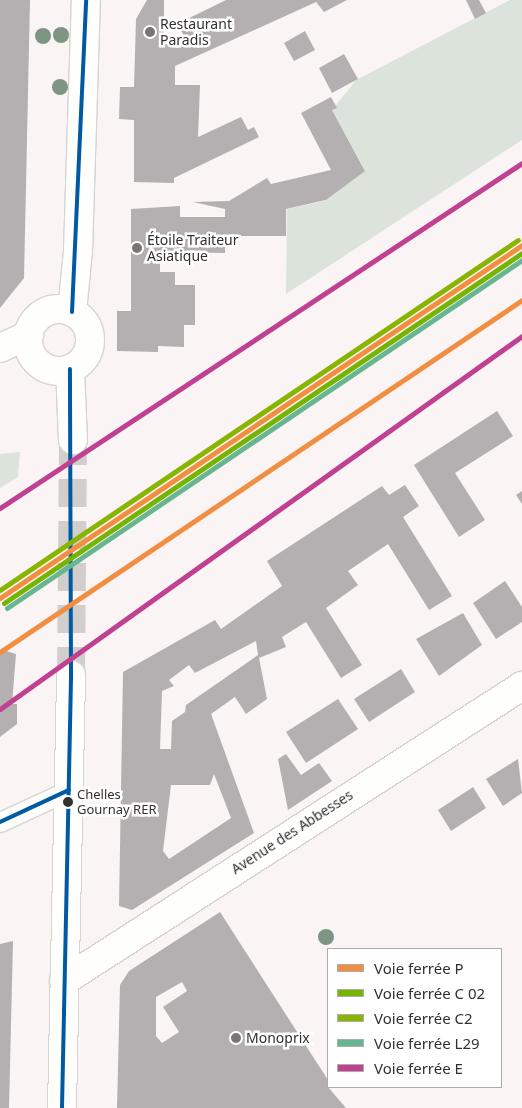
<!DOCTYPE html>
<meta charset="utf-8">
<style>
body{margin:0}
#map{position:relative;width:522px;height:1108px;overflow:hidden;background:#faf5f4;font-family:"Noto Sans",sans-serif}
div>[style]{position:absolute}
.green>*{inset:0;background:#dce3db}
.building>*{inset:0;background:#b4b0b1}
.tertiary-tunnel>*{height:28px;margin-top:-14px;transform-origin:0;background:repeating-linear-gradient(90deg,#d2cecc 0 28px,transparent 0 42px)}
.roads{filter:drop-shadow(1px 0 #d7d3d1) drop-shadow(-1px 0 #d7d3d1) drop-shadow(0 1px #d7d3d1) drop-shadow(0 -1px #d7d3d1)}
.service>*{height:19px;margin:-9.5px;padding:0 9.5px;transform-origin:9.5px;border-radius:9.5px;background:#fefefd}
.minor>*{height:28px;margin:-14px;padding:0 14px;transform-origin:14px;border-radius:14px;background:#fefefd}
.tertiary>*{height:28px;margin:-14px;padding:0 14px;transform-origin:14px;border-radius:14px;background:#fefefd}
.tertiary>.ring{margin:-14px;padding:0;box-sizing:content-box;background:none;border:28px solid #fefefd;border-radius:50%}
.bus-1>*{height:4px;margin:-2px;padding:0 2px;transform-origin:2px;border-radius:2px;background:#005aa1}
.rail-1>*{height:5px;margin:-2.5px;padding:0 2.5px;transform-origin:2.5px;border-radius:2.5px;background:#f28e42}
.rail-2>*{height:5px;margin:-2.5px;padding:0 2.5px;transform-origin:2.5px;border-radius:2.5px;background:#76b404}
.rail-3>*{height:5px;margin:-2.5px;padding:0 2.5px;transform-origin:2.5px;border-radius:2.5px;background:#88b502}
.rail-4>*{height:5px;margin:-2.5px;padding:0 2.5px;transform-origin:2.5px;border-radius:2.5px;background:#68b691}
.rail-5>*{height:5px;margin:-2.5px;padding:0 2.5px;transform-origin:2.5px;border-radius:2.5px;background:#c04191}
.trees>*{width:16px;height:16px;margin:-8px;border-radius:50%;background:#7e9583}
.dots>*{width:14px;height:14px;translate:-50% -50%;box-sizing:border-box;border:2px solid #fff;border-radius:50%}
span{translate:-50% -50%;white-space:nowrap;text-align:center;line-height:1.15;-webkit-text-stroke:5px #fff;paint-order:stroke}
.bus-label{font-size:13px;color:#33302e}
.left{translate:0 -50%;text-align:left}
.poi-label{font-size:14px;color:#33302e}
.street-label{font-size:14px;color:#33302e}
.legend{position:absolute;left:327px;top:948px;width:175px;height:140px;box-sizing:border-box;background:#fff;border:1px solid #adacab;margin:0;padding:6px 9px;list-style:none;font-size:15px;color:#33302e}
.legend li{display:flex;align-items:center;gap:10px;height:25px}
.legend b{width:25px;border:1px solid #adacab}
</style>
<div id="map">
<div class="green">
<div style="clip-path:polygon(510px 0,522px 0,522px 140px,286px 294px,287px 209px,325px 201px,365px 170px,332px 110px,356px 80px)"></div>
<div style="clip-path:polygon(20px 452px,18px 477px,0 488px,0 454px)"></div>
</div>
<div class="building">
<div style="clip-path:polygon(0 0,30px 0,24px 278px,0 308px)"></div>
<div style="clip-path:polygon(147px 0,164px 0,164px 44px,176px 44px,186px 39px,177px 24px,226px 0,347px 0,324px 12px,316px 2px,175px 66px,175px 85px,200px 85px,198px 137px,241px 117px,248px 130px,254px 127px,259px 137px,174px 178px,174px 183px,134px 182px,134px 120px,119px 119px,120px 87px,134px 87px,136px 19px)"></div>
<div style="clip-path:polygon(466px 0,479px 0,486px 13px,475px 19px)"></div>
<div style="clip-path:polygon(305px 31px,315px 50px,294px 61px,284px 43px)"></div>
<div style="clip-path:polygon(344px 54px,358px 79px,332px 93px,319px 68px)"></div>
<div style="clip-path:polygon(331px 97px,337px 108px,332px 110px,365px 171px,326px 200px,286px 209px,286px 236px,225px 236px,225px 253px,160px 252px,160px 272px,175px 272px,175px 285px,195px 285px,195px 325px,184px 325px,184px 347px,158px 346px,158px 352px,117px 351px,117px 311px,131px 311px,131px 209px,180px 206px,180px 217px,225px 217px,225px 209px,193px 202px,229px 201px,267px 178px,271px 184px,331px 170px,301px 113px)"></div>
<div style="clip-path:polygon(497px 411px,513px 436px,455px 473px,485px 520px,459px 537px,414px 465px)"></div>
<div style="clip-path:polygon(evenodd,405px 485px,419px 506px,403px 517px,452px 596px,429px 610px,388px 544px,348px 571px,358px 585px,326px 608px,362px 665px,341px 678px,306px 622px,282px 637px,286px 647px,259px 658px,267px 699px,246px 714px,235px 697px,211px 714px,254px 833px,132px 910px,119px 906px,123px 672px,215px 620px,221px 629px,282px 586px,267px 561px,382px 486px,389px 495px,405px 485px,256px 641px,258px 655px,186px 705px,185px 712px,172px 721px,171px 749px,160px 749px,162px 691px,174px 686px,169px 680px,189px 665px,195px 673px,256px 641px,405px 485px,214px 774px,231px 818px,169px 859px,163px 851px,171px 785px,210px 785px,214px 774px)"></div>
<div style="clip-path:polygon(522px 491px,522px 504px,516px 495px)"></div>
<div style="clip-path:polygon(505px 581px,522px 607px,522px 622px,496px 639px,473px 603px)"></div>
<div style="clip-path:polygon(463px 613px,482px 645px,439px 676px,416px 639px)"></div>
<div style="clip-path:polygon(6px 651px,16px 654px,12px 704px,17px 704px,17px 724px,0 737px,0 655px)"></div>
<div style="clip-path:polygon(401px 669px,415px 692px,369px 722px,354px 699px)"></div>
<div style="clip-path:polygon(338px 699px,358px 729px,306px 763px,286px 732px)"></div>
<div style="clip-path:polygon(286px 754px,301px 775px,319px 763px,332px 781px,288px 810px,278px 759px)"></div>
<div style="clip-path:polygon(518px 759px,522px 793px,503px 806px,486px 779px)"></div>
<div style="clip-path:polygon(473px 787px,486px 808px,451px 831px,438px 810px)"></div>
<div style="clip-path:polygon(evenodd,220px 912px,328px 1080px,328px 1087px,346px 1108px,117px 1108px,120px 985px,129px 971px,220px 912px,182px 982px,187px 991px,163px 1007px,179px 1032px,162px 1043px,156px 1036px,156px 997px,182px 982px)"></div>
<div style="clip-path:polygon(13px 941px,9px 1108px,0 1108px,0 944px)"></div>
</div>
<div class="tertiary-tunnel">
<div style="left:71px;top:675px;width:235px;rotate:-89.5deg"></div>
</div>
<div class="roads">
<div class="service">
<div style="left:0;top:822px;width:76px;rotate:-24.9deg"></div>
</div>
<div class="minor">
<div style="left:0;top:348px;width:32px;rotate:-24deg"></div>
<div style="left:64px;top:981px;width:545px;rotate:-32.79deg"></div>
</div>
<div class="tertiary">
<div class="ring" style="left:28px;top:309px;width:34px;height:34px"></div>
<div style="left:72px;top:312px;width:61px;rotate:-84.4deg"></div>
<div style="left:78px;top:251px;width:251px;rotate:-88.2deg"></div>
<div style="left:70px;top:369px;width:71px;rotate:87.6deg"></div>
<div style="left:62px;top:1108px;width:433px;rotate:-88.8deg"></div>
</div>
</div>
<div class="bus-1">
<div style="left:72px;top:312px;width:312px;rotate:-87.4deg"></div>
<div style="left:0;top:822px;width:76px;rotate:-24.9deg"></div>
<div style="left:62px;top:1108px;width:433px;rotate:-88.8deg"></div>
<div style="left:71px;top:675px;width:306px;rotate:-90.2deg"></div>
</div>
<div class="rail-1">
<div style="left:0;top:598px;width:630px;rotate:-34.07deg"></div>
<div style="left:0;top:652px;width:630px;rotate:-33.99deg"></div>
</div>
<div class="rail-2">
<div style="left:4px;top:603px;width:625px;rotate:-34.05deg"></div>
</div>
<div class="rail-3">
<div style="left:0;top:590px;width:625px;rotate:-34.05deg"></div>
</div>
<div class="rail-4">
<div style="left:7px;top:608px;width:622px;rotate:-34.05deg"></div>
</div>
<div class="rail-5">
<div style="left:0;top:508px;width:626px;rotate:-33.46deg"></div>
<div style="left:0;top:709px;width:642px;rotate:-35.55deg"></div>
</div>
<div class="trees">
<div style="left:61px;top:35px"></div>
<div style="left:43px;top:36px"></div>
<div style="left:60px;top:87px"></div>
<div style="left:326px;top:937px"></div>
</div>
<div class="dots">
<div style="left:150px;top:32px;background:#797573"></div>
<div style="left:137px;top:248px;background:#797573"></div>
<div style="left:68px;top:802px;background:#33302e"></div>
<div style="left:236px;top:1038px;background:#797573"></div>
</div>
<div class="bus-label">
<span class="left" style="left:77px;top:802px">Chelles<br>Gournay RER</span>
</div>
<div class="poi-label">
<span class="left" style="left:160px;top:32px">Restaurant<br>Paradis</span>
<span class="left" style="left:147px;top:248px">Étoile Traiteur<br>Asiatique</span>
<span class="left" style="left:246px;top:1038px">Monoprix</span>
</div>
<div class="street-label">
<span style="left:292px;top:832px;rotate:-33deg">Avenue des Abbesses</span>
</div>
<ul class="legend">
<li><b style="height:6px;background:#f28e42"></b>Voie ferrée P</li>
<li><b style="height:6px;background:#76b404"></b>Voie ferrée C 02</li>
<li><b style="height:6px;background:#88b502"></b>Voie ferrée C2</li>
<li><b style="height:6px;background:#68b691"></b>Voie ferrée L29</li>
<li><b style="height:6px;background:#c04191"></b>Voie ferrée E</li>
</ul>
</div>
